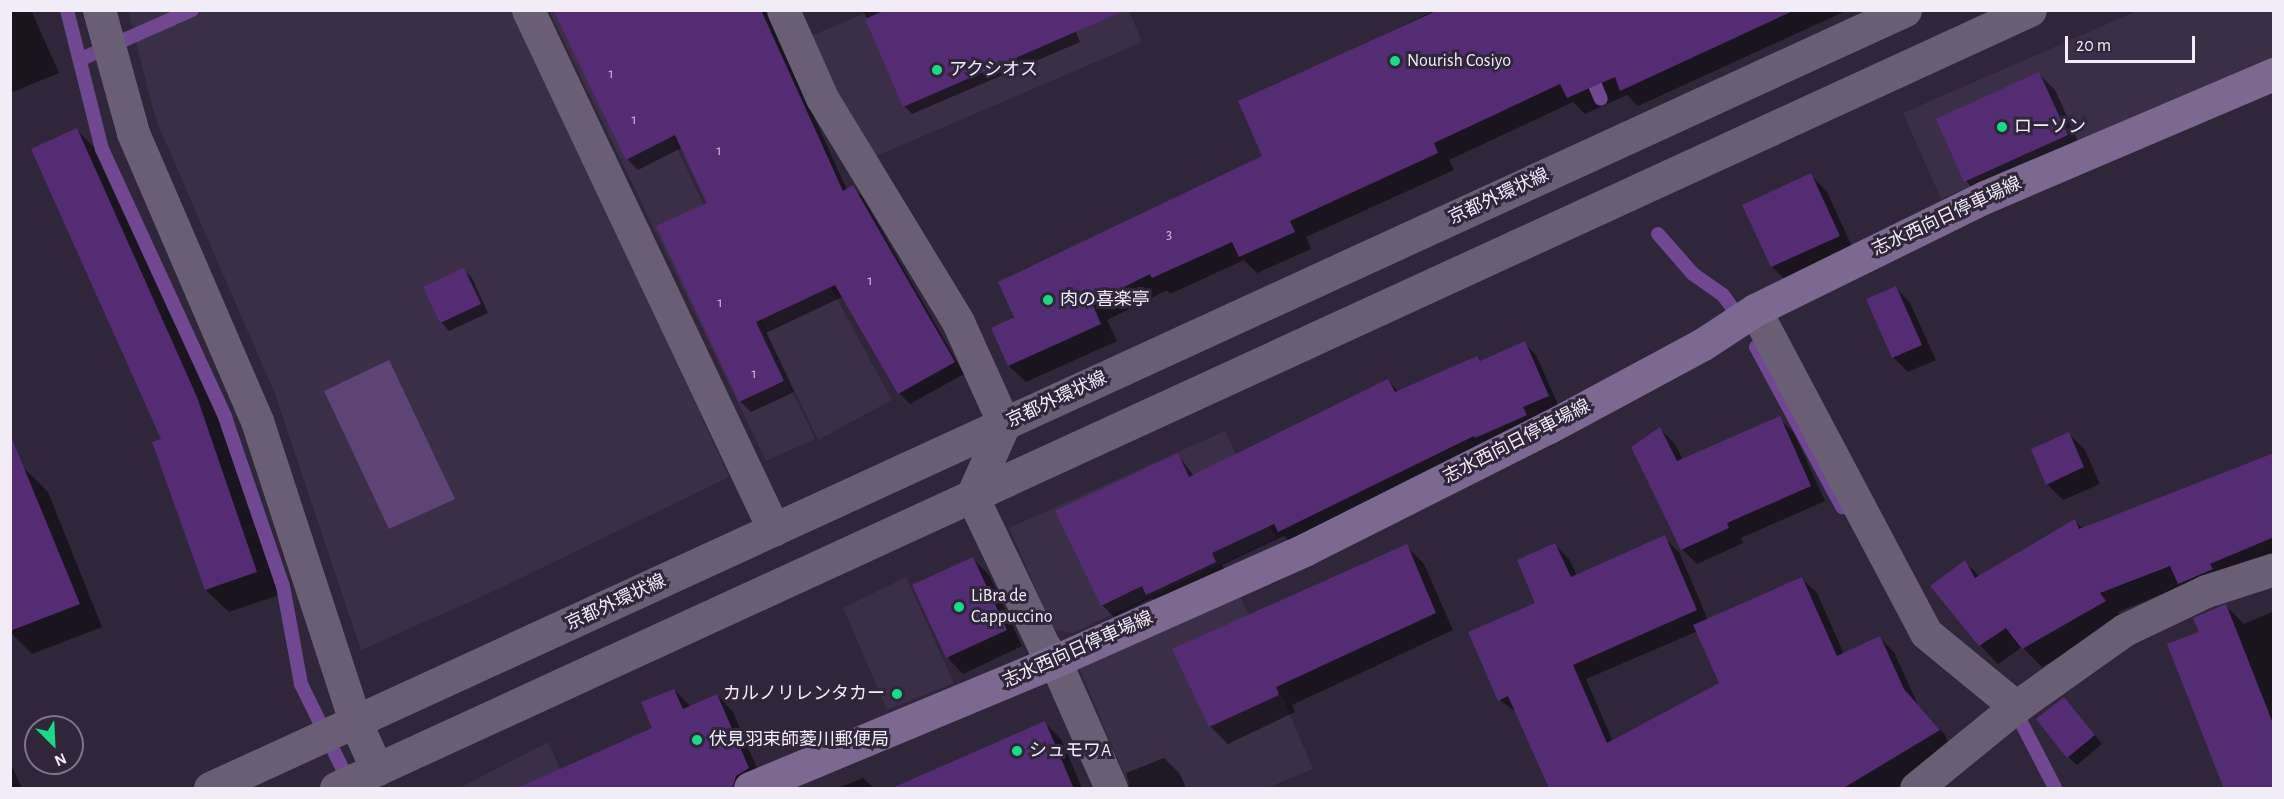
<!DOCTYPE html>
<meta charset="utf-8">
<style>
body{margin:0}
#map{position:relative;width:2284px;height:799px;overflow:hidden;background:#2f2639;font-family:"Alegreya Sans","Noto Sans JP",sans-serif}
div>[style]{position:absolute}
.built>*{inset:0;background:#3b2e47}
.green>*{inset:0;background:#5e4475}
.shadow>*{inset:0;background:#0007}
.stream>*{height:14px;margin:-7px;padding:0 7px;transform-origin:7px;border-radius:7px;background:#704892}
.building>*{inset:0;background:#542c74}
.minor>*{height:33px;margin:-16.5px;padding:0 16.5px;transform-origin:16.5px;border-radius:16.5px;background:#695e74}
.tertiary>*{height:33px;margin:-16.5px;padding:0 16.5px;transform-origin:16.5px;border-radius:16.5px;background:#695e74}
.secondary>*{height:33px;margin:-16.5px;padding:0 16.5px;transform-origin:16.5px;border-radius:16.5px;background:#7d6990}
.dots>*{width:16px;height:16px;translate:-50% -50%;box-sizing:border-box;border:3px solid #2f2639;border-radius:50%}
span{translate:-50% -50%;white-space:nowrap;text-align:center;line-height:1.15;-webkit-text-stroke:6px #2f2639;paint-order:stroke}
.number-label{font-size:15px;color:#cabcd8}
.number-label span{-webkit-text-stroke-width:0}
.poi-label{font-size:18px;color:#f2ecf9}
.left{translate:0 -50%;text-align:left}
.right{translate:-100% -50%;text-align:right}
.street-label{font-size:18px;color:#f2ecf9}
.frame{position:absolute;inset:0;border:12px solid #f2ecf9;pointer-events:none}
.north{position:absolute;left:24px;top:715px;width:60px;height:60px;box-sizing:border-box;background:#2f2639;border:2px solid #7d7586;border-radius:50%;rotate:156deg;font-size:16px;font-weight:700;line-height:24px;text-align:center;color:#f2ecf9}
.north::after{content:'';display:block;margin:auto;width:21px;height:27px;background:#1bd988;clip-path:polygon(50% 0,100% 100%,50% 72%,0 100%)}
.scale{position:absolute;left:2065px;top:36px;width:130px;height:27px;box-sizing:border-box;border:3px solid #f2ecf9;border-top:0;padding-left:8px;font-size:18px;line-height:21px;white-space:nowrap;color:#f2ecf9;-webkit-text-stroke:4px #2f2639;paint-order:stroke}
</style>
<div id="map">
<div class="built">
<div style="clip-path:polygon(1129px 10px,1142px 42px,870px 159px,808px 37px,871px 11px)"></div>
<div style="clip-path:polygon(128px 11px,516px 11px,729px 477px,494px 591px,361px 650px,275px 394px,156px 120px)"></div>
<div style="clip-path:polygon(549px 11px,612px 11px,815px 439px,766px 461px)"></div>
<div style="clip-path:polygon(615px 11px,786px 206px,892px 400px,818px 440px)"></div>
<div style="clip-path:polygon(2137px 11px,2273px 11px,2273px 59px,1941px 199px,1903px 113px)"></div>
<div style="clip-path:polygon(1225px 431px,1276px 538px,1073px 633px,1054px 630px,1009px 528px)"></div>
<div style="clip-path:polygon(906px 577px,954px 683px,887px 710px,843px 608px)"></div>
<div style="clip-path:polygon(1239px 593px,1313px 769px,1267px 788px,1130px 788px,1077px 663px)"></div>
<div style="clip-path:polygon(548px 742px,569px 788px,459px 788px)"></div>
</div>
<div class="green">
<div style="clip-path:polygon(389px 360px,455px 499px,389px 529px,324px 391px)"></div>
</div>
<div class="shadow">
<div style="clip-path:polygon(10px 10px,31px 10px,59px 73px,10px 93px)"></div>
<div style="clip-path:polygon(555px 10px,766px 10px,847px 190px,853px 187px,863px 198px,964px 374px,910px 404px,899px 393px,844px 296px,766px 333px,794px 392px,751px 412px,740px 401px,709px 203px,681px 148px,638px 170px,627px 159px)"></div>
<div style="clip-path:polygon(863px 10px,1067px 10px,1080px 42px,912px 114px,904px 106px)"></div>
<div style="clip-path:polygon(1436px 10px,1848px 10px,1638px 106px,1627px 95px,1585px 114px,1573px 102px,1449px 160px,1454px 170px,1306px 237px,1311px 249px,1257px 273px,1244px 260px,1170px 294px,1167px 290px,1107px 320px,1117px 341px,1026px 382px,1009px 366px,993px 329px,1264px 157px,1240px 102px)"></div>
<div style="clip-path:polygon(2039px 74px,2055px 90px,2083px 152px,1982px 198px,1966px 181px)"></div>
<div style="clip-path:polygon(77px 130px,100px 153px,219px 421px,279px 595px,229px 612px,206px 590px,153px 443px,163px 440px)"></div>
<div style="clip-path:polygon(1811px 175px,1827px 192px,1855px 253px,1789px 283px,1772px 267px)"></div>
<div style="clip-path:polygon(464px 270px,472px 278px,488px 313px,449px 331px,441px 322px)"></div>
<div style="clip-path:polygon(1896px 288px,1910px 303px,1936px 360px,1908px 372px,1893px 357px)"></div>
<div style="clip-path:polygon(1524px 343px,1536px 355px,1559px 407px,1291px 543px,1284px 536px,1222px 565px,1227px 574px,1159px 606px,1152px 598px,1114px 617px,1102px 605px,1178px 455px,1194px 476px,1388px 381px,1399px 392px,1477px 357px,1482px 362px)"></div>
<div style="clip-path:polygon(1779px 418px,1794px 433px,1825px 501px,1741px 538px,1743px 543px,1697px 564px,1682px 549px,1660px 429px,1675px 444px,1683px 460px)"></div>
<div style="clip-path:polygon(2069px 434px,2085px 450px,2100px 484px,2063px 500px,2047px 484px)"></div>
<div style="clip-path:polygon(2274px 455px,2274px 563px,2182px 586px,2118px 612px,2123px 620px,2042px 667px,2022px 647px,1998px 664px,1980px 645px,1965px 562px,1980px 577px,2075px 521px,2083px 529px)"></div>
<div style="clip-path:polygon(26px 470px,48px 492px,102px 627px,32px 654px,10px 632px,10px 476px)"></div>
<div style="clip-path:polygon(evenodd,1664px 537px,1679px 552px,1708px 620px,1802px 579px,1817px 593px,1844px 654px,1880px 638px,1894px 652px,1918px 705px,1945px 735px,1955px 757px,1920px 788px,1548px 788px,1517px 713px,1500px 700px,1537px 603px,1555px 545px,1569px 559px,1577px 576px,1664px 537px,1698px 631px,1721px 684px,1613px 742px,1586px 679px,1698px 631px)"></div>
<div style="clip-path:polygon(1406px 546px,1424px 564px,1453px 630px,1292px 705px,1295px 712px,1228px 744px,1210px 726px,1174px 650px)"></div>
<div style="clip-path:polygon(973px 559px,989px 575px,1022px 646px,963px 674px,947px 657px)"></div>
<div style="clip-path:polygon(2226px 606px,2244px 624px,2274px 611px,2274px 788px,2201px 633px)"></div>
<div style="clip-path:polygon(674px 690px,691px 707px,717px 695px,733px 712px,764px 785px,758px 788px,578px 788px,654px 728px)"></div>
<div style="clip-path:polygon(2072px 707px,2102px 744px,2077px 765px,2068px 757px)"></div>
<div style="clip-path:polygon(1045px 723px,1061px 739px,1082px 788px,894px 788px)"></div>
<div style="clip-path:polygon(1164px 758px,1180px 774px,1186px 788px,1130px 788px,1126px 773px)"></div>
<div style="clip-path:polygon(10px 763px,22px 788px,10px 788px)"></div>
<div style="clip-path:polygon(863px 778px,874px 788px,838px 788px)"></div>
</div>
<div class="stream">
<div style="left:67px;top:10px;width:143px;rotate:75.9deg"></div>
<div style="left:102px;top:149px;width:295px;rotate:65.3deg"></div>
<div style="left:225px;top:417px;width:179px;rotate:71.1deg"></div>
<div style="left:283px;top:586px;width:100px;rotate:79.6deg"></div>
<div style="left:301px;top:684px;width:111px;rotate:63.9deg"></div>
<div style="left:81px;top:59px;width:121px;rotate:-23.8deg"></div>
<div style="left:1589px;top:71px;width:30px;rotate:67deg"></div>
<div style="left:1658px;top:234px;width:53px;rotate:48.8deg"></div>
<div style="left:1693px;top:274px;width:37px;rotate:35deg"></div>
<div style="left:1723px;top:295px;width:31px;rotate:54deg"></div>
<div style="left:1756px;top:347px;width:182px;rotate:61.7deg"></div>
<div style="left:2008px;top:711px;width:17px;rotate:40deg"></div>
<div style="left:2021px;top:722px;width:74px;rotate:62.7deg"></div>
</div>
<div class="building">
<div style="clip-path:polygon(553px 10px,761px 10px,843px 191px,853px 185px,955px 362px,898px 394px,835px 285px,756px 322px,784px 381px,739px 402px,656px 226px,707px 203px,675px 135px,626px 160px)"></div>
<div style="clip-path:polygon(885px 10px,1126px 10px,903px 107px,865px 19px)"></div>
<div style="clip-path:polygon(1438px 10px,1795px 10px,1620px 91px,1615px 77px,1567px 98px,1560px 84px,1434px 143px,1438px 153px,1290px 221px,1295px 232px,1239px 257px,1232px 242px,1152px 278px,1150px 274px,1092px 303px,1101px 324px,1008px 366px,991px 328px,1014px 317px,998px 282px,1262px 156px,1238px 101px)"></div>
<div style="clip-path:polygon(2039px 72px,2068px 135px,1964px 182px,1936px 119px)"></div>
<div style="clip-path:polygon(77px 128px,197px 397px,257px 572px,205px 590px,152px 442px,161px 439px,31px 149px)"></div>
<div style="clip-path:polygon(1811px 173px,1840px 236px,1771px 267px,1742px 205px)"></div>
<div style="clip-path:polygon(464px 268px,481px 304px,440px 323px,423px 287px)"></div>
<div style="clip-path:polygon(1896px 286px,1922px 345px,1892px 358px,1866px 299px)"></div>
<div style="clip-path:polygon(1525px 341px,1549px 396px,1523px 407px,1527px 415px,1475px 438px,1474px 436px,1278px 532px,1274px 524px,1212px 553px,1216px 562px,1146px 595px,1142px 586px,1101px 606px,1055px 511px,1178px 453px,1189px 477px,1388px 379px,1395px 392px,1477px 356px,1480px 361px)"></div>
<div style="clip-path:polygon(1780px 416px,1811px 486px,1727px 523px,1729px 528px,1681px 550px,1631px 447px,1660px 427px,1677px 461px)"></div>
<div style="clip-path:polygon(2069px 432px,2084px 467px,2046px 485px,2031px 449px)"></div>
<div style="clip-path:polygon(10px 434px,80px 604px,10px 631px)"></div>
<div style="clip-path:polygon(2274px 453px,2274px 537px,2210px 564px,2213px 569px,2178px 584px,2170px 566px,2100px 593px,2106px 601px,2022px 649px,2006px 628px,1979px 646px,1930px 586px,1965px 560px,1975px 578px,2075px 519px,2079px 529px)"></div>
<div style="clip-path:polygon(1665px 535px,1697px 610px,1573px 665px,1607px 743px,1719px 683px,1693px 625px,1802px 577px,1837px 656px,1880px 636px,1904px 689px,1940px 730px,1842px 789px,1549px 789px,1508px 696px,1498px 701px,1468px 632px,1535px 603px,1517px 560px,1555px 543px,1571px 577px)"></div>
<div style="clip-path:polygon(1407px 544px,1436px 613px,1276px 687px,1279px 695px,1209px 727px,1172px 649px)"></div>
<div style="clip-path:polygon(973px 557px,1007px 630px,946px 658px,912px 585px)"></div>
<div style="clip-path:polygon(2226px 604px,2274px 726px,2274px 789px,2224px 789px,2167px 644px,2199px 632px,2193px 618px)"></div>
<div style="clip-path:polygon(674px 689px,683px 709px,717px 694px,749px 768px,736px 776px,732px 789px,515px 789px,652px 728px,641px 702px)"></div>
<div style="clip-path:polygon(2064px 697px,2095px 735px,2067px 758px,2036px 719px)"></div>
<div style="clip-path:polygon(1045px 721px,1074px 789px,890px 789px)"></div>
</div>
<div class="minor">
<div style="left:99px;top:10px;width:128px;rotate:74.5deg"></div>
<div style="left:133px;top:133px;width:314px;rotate:66.7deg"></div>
<div style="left:257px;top:421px;width:318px;rotate:71.9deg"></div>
<div style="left:356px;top:723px;width:51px;rotate:65.9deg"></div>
<div style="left:528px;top:10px;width:575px;rotate:64.68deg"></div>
<div style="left:783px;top:10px;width:96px;rotate:66.1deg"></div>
<div style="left:822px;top:98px;width:262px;rotate:58.7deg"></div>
<div style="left:958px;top:322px;width:112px;rotate:65.7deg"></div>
<div style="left:1004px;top:424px;width:79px;rotate:114deg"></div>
<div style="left:972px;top:496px;width:165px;rotate:64.5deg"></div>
<div style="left:1043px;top:645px;width:20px;rotate:53deg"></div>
<div style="left:1055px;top:661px;width:139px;rotate:66.2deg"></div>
<div style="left:1755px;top:310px;width:365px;rotate:62.1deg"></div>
<div style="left:1926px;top:633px;width:117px;rotate:39.4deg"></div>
<div style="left:1916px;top:788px;width:125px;rotate:-39.2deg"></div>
<div style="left:2013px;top:709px;width:136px;rotate:-35.4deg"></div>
<div style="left:2124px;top:630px;width:91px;rotate:-25.4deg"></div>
<div style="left:2206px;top:591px;width:71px;rotate:-17.9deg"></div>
</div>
<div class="tertiary">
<div style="left:210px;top:788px;width:1865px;rotate:-24.65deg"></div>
<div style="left:336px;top:788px;width:1864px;rotate:-24.67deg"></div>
</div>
<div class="secondary">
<div style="left:750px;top:788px;width:330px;rotate:-22.6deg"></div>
<div style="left:1055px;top:661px;width:275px;rotate:-24deg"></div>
<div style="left:1306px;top:549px;width:272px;rotate:-26.7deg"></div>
<div style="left:1549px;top:427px;width:175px;rotate:-28.3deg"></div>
<div style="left:1703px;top:344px;width:62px;rotate:-33.2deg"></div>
<div style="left:1755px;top:310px;width:256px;rotate:-26.2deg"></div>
<div style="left:1985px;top:197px;width:314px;rotate:-23.1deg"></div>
</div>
<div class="dots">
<div style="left:1395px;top:61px;background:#1bd988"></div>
<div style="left:937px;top:70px;background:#1bd988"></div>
<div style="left:2002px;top:127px;background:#1bd988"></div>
<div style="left:1048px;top:300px;background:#1bd988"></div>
<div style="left:959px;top:607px;background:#1bd988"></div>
<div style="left:897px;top:694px;background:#1bd988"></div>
<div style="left:697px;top:740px;background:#1bd988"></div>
<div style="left:1017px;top:751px;background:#1bd988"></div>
</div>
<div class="number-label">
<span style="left:611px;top:74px">1</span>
<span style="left:634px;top:120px">1</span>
<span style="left:719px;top:151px">1</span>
<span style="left:1169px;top:235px">3</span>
<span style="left:870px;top:281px">1</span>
<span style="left:720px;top:303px">1</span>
<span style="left:754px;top:374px">1</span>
</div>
<div class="poi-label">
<span class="left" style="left:1407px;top:61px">Nourish Cosiyo</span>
<span class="left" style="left:949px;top:70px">アクシオス</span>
<span class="left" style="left:2014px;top:127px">ローソン</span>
<span class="left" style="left:1060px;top:300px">肉の喜楽亭</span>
<span class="left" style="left:971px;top:607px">LiBra de<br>Cappuccino</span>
<span class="right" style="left:885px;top:694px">カルノリレンタカー</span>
<span class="left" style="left:709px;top:740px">伏見羽束師菱川郵便局</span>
<span class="left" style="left:1029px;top:751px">シュモワA</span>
</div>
<div class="street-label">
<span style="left:1499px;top:197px;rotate:-25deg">京都外環状線</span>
<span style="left:1947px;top:217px;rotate:-25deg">志水西向日停車場線</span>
<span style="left:1057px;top:400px;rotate:-25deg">京都外環状線</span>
<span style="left:1517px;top:442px;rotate:-27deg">志水西向日停車場線</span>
<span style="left:616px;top:603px;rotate:-25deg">京都外環状線</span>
<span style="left:1078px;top:650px;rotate:-24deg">志水西向日停車場線</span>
</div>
<div class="frame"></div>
<div class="north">N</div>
<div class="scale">20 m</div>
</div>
